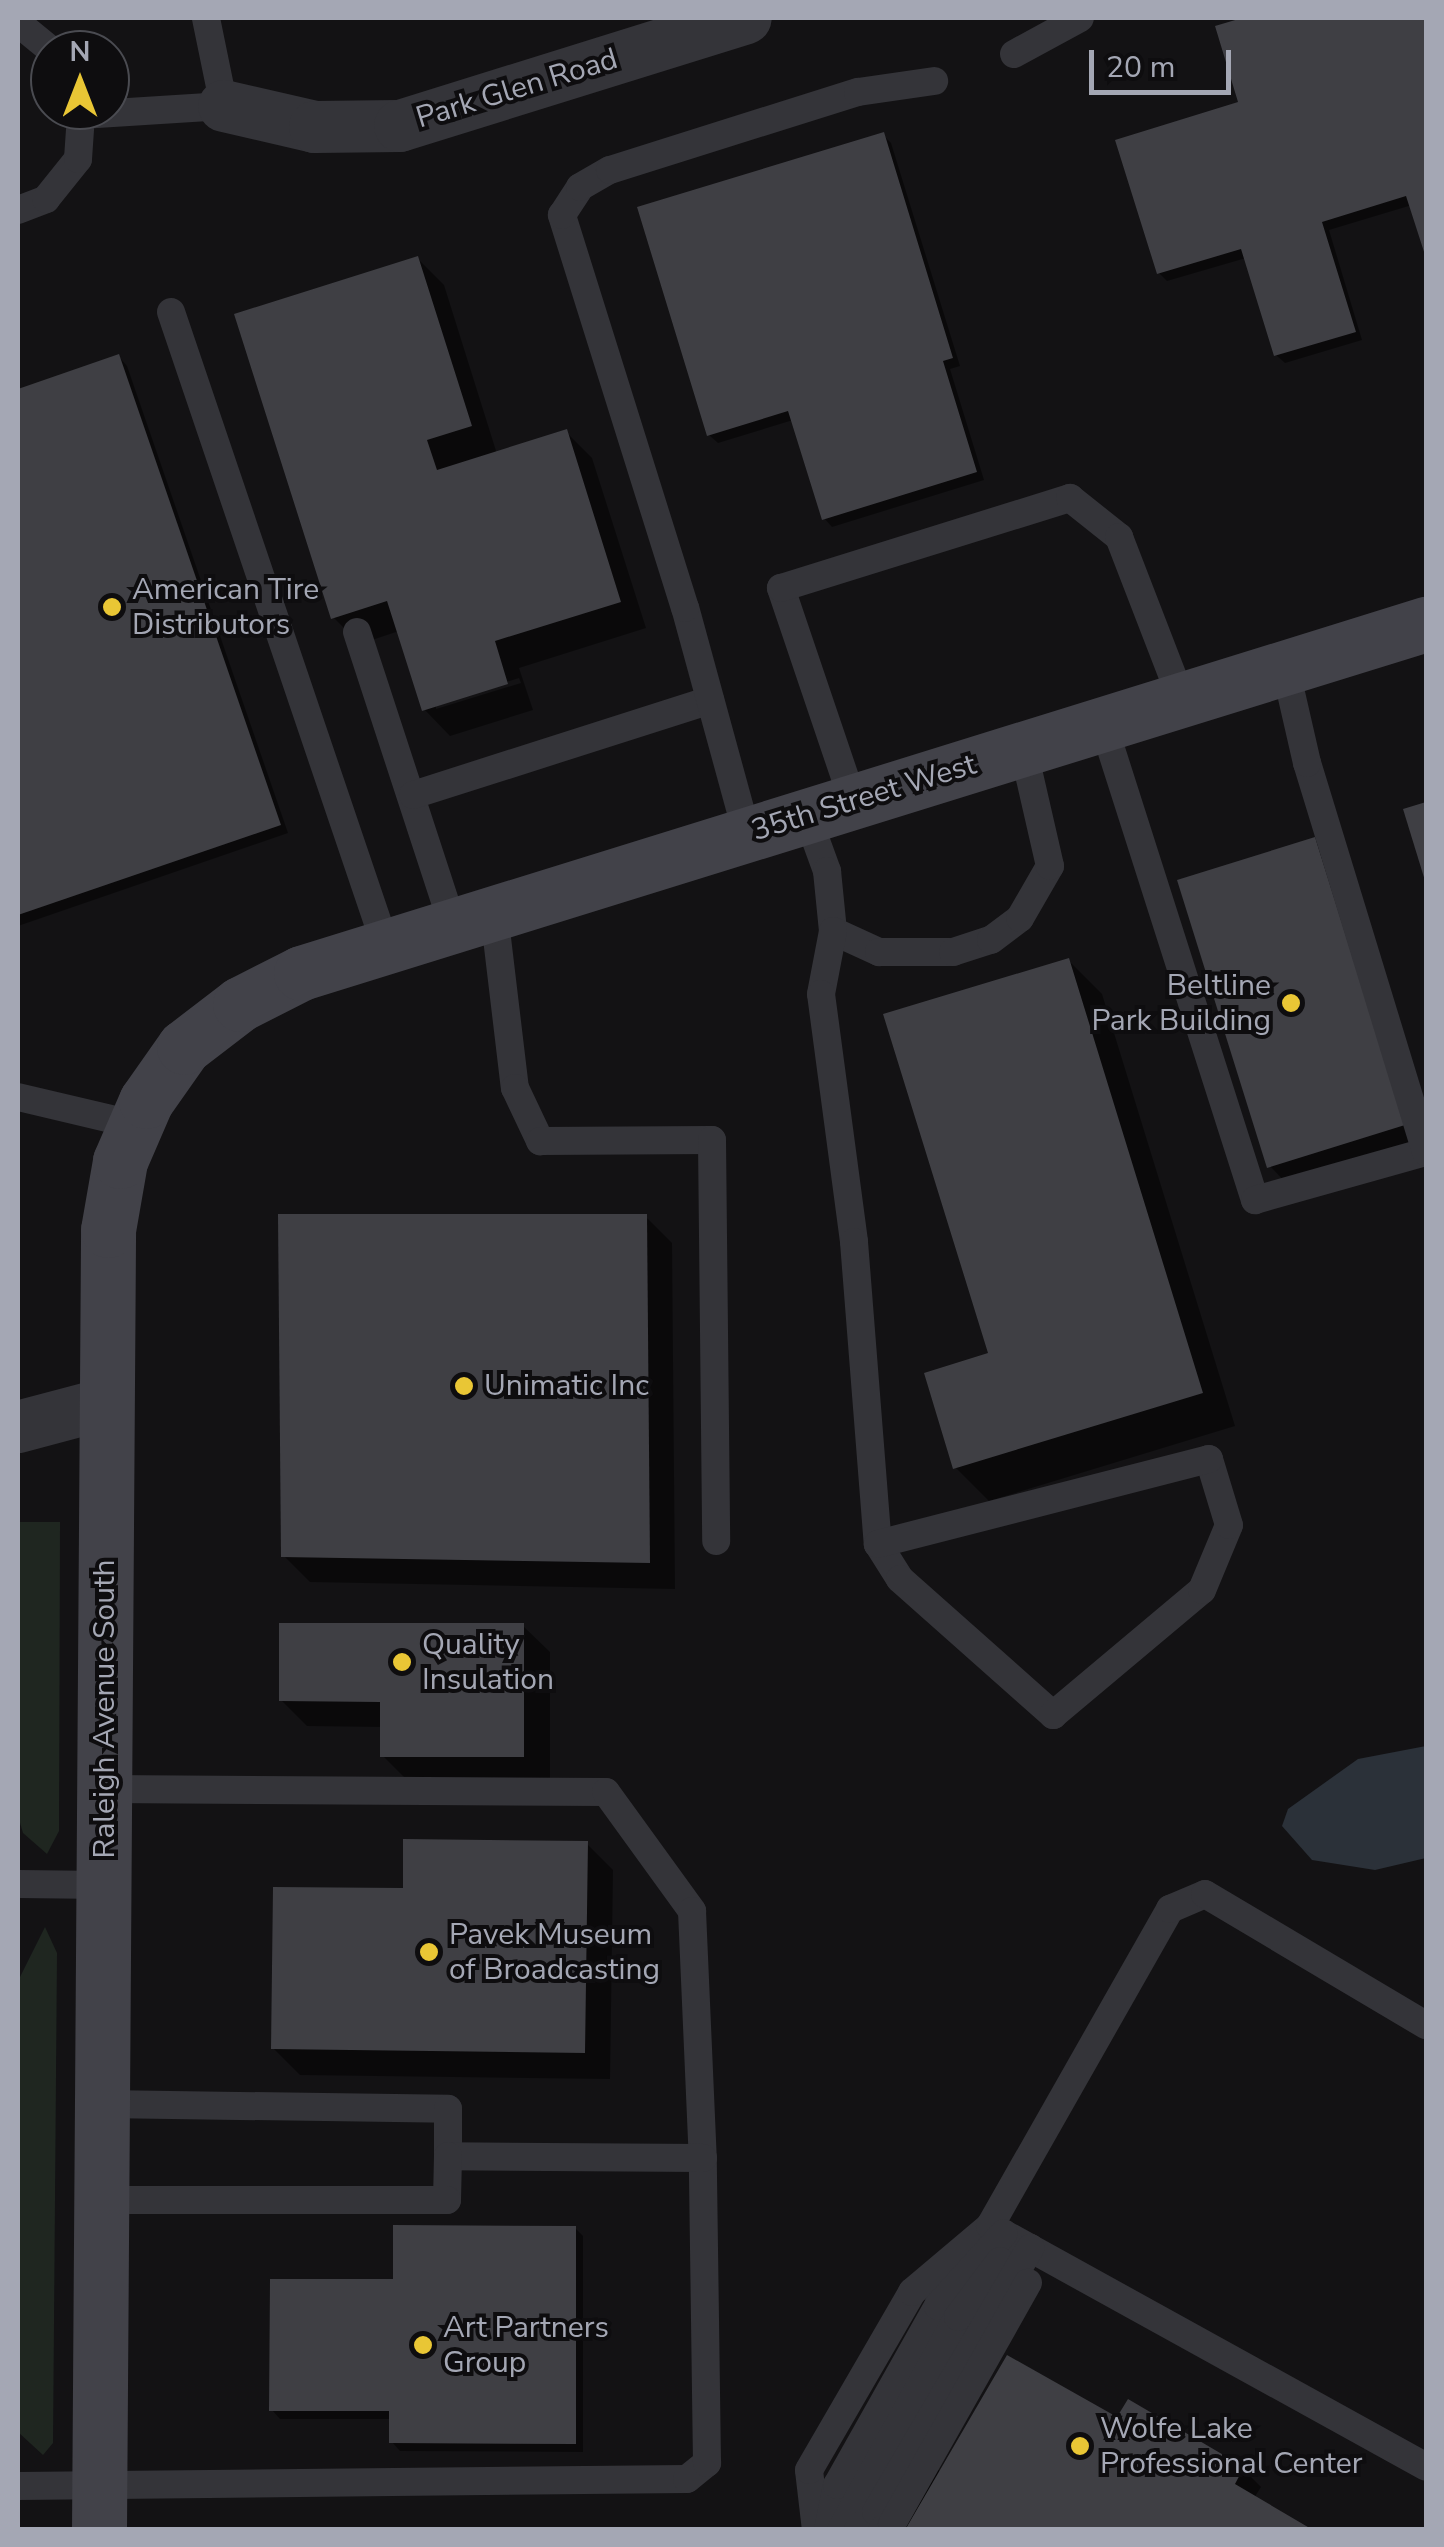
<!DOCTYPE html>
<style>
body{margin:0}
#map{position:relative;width:1444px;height:2547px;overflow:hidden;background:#131214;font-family:"Nunito Sans",sans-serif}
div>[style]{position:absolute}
.green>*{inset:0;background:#1f2620}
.water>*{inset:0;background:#2b3139}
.shadow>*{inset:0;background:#0007}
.building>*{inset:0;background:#3f3f44}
.lane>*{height:28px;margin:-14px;padding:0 14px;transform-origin:14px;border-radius:14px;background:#343439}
.street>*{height:52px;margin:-26px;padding:0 26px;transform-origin:26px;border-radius:26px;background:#343439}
.secondary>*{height:55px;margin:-27.5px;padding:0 27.5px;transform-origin:27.5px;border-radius:27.5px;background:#424249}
.dots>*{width:28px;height:28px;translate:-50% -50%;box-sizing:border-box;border:5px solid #0e0d0f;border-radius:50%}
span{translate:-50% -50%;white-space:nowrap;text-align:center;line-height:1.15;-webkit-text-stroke:8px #0e0d0f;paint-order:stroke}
.street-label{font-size:30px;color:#a4a7b4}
.poi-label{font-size:30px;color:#a4a7b4}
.left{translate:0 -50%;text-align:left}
.right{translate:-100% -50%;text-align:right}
.frame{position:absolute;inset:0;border:20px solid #a4a7b4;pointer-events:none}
.north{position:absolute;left:30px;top:30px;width:100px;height:100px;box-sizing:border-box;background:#0e0d0f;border:2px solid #4a4b51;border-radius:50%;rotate:0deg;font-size:28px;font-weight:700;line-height:40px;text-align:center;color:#a4a7b4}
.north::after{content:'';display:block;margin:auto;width:35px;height:45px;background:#e9c635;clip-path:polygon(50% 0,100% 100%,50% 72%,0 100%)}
.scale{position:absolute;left:1089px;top:50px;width:142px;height:45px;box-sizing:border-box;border:5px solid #a4a7b4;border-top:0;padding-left:12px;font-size:30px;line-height:35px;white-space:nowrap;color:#a4a7b4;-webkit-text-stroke:8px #0e0d0f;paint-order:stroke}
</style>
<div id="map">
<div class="green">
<div style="clip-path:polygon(18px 1522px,60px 1522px,59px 1831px,47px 1854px,23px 1833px,18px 1816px)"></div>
<div style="clip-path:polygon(45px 1927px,57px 1953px,53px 2443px,43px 2455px,18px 2432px,18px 1981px)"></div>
</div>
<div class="water">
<div style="clip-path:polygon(1426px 1746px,1426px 1858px,1375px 1870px,1312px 1860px,1282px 1826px,1288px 1809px,1358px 1759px)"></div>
</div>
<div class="shadow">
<div style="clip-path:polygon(1250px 18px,1426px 18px,1426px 253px,1412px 205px,1329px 230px,1362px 340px,1285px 363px,1276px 355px,1246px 258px,1167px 281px,1159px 273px,1241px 104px,1218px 27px)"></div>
<div style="clip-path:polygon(883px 135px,891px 143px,960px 366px,950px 369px,984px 480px,832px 527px,824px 518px,793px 420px,718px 443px,709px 435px)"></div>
<div style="clip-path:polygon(evenodd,418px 259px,444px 285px,497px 454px,566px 432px,592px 458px,646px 628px,519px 668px,533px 710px,450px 736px,424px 709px,399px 631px,360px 644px,333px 617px,418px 259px,519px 678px,521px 683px,436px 709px,436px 704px,519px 678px)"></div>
<div style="clip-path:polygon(119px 357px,127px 366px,288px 833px,18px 926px,18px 392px)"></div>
<div style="clip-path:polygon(1315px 840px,1332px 858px,1421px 1143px,1287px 1184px,1270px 1166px)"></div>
<div style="clip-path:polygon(1068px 960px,1102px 994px,1235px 1426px,989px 1501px,956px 1468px,991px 1355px)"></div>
<div style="clip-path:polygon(646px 1217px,672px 1243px,675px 1589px,310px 1582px,284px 1556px)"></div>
<div style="clip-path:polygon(523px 1626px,550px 1652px,550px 1782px,409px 1782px,383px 1756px,383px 1727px,307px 1726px,281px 1700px)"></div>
<div style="clip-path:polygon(586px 1843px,613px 1870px,610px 2079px,300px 2075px,273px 2048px,405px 1891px)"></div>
<div style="clip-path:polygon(575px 2228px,583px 2236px,583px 2452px,400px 2451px,392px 2442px,392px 2419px,280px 2419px,272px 2410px,395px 2282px)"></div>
<div style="clip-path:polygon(1129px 2402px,1243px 2469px,1261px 2487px,1254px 2498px,907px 2530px,859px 2495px,868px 2428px,940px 2471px,1118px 2420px)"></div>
</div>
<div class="building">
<div style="clip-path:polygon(1242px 18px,1426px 18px,1426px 258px,1406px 196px,1322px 222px,1356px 332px,1274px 356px,1241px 249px,1157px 274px,1115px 140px,1238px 102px,1215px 26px)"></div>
<div style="clip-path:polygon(884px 132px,953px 358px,943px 361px,977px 472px,822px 520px,788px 411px,707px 436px,637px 207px)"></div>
<div style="clip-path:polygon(418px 256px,472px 426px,427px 440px,437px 470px,567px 429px,621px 602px,495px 641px,508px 684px,422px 711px,387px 601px,331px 619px,234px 314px)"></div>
<div style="clip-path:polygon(119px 354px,281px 825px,18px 915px,18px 389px)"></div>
<div style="clip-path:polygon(1426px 802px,1426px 884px,1403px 809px)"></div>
<div style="clip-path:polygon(1315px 837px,1405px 1125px,1267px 1168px,1177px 880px)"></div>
<div style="clip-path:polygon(1069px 958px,1203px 1393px,953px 1469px,924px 1373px,988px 1353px,883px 1014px)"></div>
<div style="clip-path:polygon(278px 1214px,647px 1214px,650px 1563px,281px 1557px)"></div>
<div style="clip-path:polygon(279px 1623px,524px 1623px,524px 1757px,380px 1757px,380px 1702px,279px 1701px)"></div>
<div style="clip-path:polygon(403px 1839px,588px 1841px,585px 2053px,271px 2049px,273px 1887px,403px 1888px)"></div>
<div style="clip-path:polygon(393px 2225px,576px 2226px,576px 2444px,389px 2443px,389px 2411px,269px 2411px,270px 2279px,393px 2279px)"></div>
<div style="clip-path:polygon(1007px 2355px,1117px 2417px,1128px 2399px,1244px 2467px,1235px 2484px,1313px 2530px,905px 2530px)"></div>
</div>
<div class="lane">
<div style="left:18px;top:23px;width:43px;rotate:39.3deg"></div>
<div style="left:1014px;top:54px;width:75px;rotate:-28.6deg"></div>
<div style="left:18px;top:210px;width:30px;rotate:-21deg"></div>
<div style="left:46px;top:199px;width:51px;rotate:-51.3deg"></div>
<div style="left:78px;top:159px;width:44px;rotate:-86.1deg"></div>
<div style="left:81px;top:115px;width:143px;rotate:-3.6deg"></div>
<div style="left:224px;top:106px;width:90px;rotate:-101.6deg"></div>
<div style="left:171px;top:312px;width:670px;rotate:71.29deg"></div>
<div style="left:357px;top:632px;width:308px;rotate:71.9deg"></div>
<div style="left:1103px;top:724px;width:500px;rotate:72.3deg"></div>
<div style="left:1255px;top:1200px;width:178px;rotate:-15.7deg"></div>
<div style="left:1426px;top:1152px;width:407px;rotate:-107deg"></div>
<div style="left:1307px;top:763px;width:98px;rotate:-102.9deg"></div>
<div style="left:413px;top:795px;width:312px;rotate:-17.7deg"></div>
<div style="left:853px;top:801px;width:225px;rotate:-108.7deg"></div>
<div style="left:781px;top:588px;width:303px;rotate:-17.3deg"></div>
<div style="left:1070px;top:498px;width:63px;rotate:38.5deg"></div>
<div style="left:1119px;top:537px;width:175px;rotate:68.9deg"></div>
<div style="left:807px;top:816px;width:59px;rotate:70deg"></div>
<div style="left:827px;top:871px;width:60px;rotate:84.3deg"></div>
<div style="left:833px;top:931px;width:51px;rotate:24.5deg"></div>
<div style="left:879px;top:952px;width:74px"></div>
<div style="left:953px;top:952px;width:40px;rotate:-18deg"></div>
<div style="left:991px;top:940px;width:36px;rotate:-37deg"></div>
<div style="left:1020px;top:918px;width:60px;rotate:-60deg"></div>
<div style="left:1050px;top:866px;width:121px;rotate:-102.9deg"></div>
<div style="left:747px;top:834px;width:234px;rotate:-105.3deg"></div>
<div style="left:685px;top:608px;width:412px;rotate:-107.4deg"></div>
<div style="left:562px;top:215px;width:33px;rotate:-57deg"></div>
<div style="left:580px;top:187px;width:34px;rotate:-30deg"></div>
<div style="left:610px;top:170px;width:260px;rotate:-17.5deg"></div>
<div style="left:858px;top:92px;width:77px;rotate:-8.2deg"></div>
<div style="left:494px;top:913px;width:176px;rotate:83.2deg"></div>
<div style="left:515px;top:1088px;width:59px;rotate:64.7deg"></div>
<div style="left:540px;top:1141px;width:172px;rotate:-0.3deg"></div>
<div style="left:712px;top:1140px;width:401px;rotate:89.4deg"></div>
<div style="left:833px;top:931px;width:64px;rotate:100.8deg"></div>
<div style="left:821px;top:994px;width:250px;rotate:82.4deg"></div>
<div style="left:854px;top:1242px;width:303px;rotate:85.5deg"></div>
<div style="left:878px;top:1544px;width:41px;rotate:57.8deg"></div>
<div style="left:900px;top:1579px;width:205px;rotate:41.6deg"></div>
<div style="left:1053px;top:1715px;width:194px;rotate:-40deg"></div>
<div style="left:1202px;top:1590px;width:70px;rotate:-67.4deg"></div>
<div style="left:1229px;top:1525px;width:69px;rotate:-106.9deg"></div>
<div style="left:1209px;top:1459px;width:342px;rotate:165.6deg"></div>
<div style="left:18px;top:1097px;width:117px;rotate:13.3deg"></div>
<div style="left:105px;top:1789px;width:501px;rotate:0.34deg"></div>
<div style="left:606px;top:1792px;width:147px;rotate:54.1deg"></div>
<div style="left:692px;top:1911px;width:247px;rotate:87.5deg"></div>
<div style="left:18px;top:1884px;width:86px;rotate:0.7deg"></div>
<div style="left:103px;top:2104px;width:345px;rotate:0.8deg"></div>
<div style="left:448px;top:2109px;width:47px;rotate:90deg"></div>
<div style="left:990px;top:2226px;width:498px;rotate:28.9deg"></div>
<div style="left:18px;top:2486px;width:669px;rotate:-0.6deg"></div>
<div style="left:687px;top:2479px;width:26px;rotate:-39deg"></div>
<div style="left:707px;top:2463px;width:305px;rotate:-90.8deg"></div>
<div style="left:703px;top:2158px;width:255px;rotate:-179.6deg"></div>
<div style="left:448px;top:2156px;width:44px;rotate:91.3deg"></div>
<div style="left:447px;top:2200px;width:345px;rotate:180deg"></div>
<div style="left:816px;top:2530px;width:60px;rotate:-96.7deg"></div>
<div style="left:809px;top:2470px;width:206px;rotate:-59.9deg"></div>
<div style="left:912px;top:2292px;width:102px;rotate:-40.2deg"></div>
<div style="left:990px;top:2226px;width:365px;rotate:-60.4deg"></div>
<div style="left:1170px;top:1909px;width:38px;rotate:-23deg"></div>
<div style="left:1205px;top:1894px;width:257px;rotate:30.7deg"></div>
<div style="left:828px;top:2530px;width:46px;rotate:-78.7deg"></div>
<div style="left:837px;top:2485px;width:206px;rotate:-60.6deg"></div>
<div style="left:938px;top:2306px;width:98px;rotate:-47.9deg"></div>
<div style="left:841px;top:2530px;width:243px;rotate:-61.2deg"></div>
<div style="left:958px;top:2317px;width:70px;rotate:-53.1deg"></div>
<div style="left:858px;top:2530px;width:25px;rotate:-45deg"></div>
<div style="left:876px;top:2512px;width:306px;rotate:-59.7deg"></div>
<div style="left:882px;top:2530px;width:12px;rotate:-31deg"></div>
<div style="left:892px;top:2524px;width:277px;rotate:-60.6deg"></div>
</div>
<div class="street">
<div style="left:224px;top:106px;width:93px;rotate:13deg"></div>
<div style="left:315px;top:127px;width:85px;rotate:-0.7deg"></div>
<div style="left:400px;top:126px;width:362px;rotate:-17.3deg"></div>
<div style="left:18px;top:1427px;width:93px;rotate:-14.9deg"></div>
</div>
<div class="secondary">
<div style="left:99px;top:2530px;width:1300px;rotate:-89.6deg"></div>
<div style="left:108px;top:1230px;width:70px;rotate:-80.1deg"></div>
<div style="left:120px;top:1161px;width:65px;rotate:-66.6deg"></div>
<div style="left:146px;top:1101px;width:66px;rotate:-54.9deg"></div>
<div style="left:184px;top:1047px;width:71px;rotate:-37.5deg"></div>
<div style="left:240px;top:1004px;width:68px;rotate:-26.9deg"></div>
<div style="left:301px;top:973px;width:1178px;rotate:-17.24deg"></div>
</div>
<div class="dots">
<div style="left:112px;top:607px;background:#e9c635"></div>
<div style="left:1291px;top:1003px;background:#e9c635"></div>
<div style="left:464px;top:1386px;background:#e9c635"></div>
<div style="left:402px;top:1662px;background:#e9c635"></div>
<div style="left:429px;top:1952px;background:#e9c635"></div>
<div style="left:423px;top:2345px;background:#e9c635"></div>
<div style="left:1080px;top:2446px;background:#e9c635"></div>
</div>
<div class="street-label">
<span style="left:517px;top:89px;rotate:-17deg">Park Glen Road</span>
<span style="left:864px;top:798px;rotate:-17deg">35th Street West</span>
<span style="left:105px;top:1709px;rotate:-90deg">Raleigh Avenue South</span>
</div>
<div class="poi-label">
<span class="left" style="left:132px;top:607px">American Tire<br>Distributors</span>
<span class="right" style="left:1271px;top:1003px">Beltline<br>Park Building</span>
<span class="left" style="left:484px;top:1386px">Unimatic Inc</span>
<span class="left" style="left:422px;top:1662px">Quality<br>Insulation</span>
<span class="left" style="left:449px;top:1952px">Pavek Museum<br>of Broadcasting</span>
<span class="left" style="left:443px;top:2345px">Art Partners<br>Group</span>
<span class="left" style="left:1100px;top:2446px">Wolfe Lake<br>Professional Center</span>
</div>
<div class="frame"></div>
<div class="north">N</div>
<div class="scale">20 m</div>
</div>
